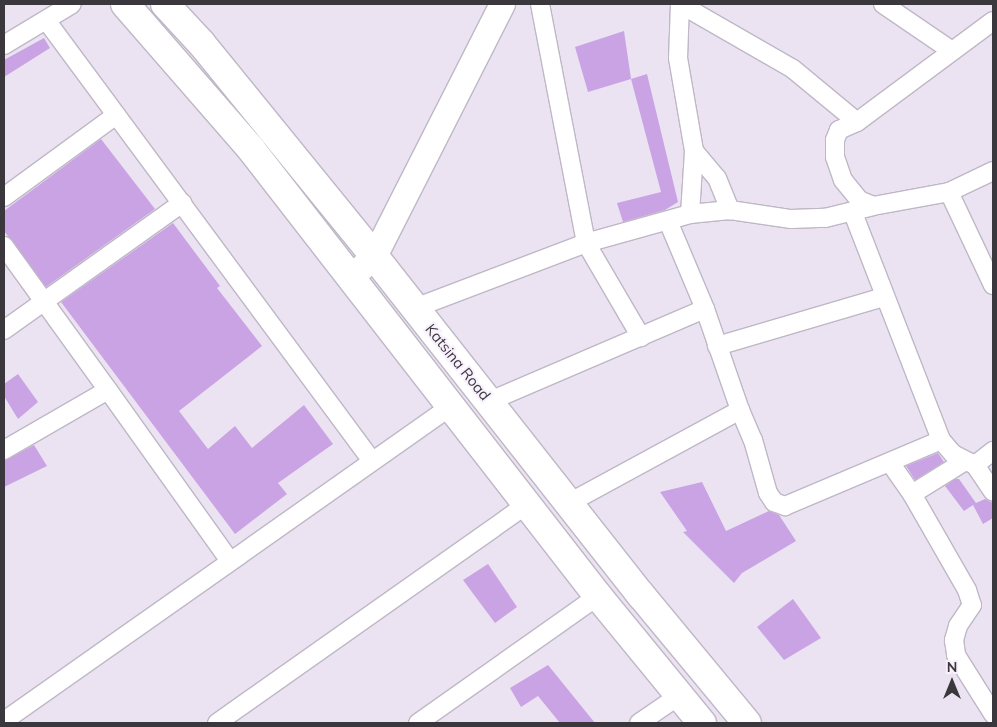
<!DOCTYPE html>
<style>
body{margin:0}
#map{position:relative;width:997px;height:727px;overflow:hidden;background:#ebe3f2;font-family:Mulish,sans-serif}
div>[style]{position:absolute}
.building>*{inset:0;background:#c9a3e4}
.roads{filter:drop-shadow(1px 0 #bfb7c6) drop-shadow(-1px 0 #bfb7c6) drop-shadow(0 1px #bfb7c6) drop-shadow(0 -1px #bfb7c6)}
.street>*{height:18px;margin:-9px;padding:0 9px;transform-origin:9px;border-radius:9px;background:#fff}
.secondary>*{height:25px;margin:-12.5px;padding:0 12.5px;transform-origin:12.5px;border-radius:12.5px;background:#fff}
.highway>*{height:28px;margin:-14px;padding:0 14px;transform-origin:14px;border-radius:14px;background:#fff}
span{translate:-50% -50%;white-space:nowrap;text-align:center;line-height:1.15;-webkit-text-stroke:4px #f8f1fd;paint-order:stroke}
.street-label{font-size:15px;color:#3a373d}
.frame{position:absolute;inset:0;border:5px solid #3a373d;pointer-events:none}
.north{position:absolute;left:927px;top:657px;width:50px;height:50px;-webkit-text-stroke:4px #f8f1fd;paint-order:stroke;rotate:0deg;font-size:14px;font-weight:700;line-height:20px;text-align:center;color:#3a373d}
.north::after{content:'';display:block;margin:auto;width:18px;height:22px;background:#3a373d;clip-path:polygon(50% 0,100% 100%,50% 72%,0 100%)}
</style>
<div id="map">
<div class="building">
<div style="clip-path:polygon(624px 31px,631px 79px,588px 92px,575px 47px)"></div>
<div style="clip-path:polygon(44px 38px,50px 48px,4px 77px,4px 60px)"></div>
<div style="clip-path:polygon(647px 74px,678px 202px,665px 210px,623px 222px,617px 203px,661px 192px,631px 79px)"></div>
<div style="clip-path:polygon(101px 139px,155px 209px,46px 287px,4px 231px,4px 211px)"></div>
<div style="clip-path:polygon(173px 223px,220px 286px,217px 288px,262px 346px,179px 411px,208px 449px,235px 426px,252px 448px,304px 405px,333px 444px,278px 483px,287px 494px,235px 534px,61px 302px)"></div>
<div style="clip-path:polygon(18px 374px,38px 402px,18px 419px,4px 396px,4px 384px)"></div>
<div style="clip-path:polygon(34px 445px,47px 466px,4px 487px,4px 461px)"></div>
<div style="clip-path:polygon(938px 453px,944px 462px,915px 480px,906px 466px)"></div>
<div style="clip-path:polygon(955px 479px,959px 479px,976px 503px,985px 499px,993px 503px,993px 518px,983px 524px,973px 505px,964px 511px,945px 486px)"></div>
<div style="clip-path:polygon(702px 482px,726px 531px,769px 511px,779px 515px,796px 541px,742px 573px,734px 583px,683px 532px,687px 531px,660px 492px)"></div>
<div style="clip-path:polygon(488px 564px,517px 607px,495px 623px,463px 580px)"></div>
<div style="clip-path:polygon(793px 599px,821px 638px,784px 660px,757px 627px)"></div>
<div style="clip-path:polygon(548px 665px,595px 723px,560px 723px,538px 696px,521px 707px,510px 688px)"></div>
</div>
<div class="roads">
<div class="street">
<div style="left:540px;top:4px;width:243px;rotate:79.1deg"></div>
<div style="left:586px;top:243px;width:109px;rotate:59.7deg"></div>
<div style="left:680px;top:4px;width:130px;rotate:29.9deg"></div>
<div style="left:793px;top:69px;width:83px;rotate:39.6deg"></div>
<div style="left:680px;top:4px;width:54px;rotate:92.1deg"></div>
<div style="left:678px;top:58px;width:94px;rotate:80.2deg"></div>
<div style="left:694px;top:151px;width:63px;rotate:93.6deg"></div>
<div style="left:883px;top:4px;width:83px;rotate:34.3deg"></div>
<div style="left:46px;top:20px;width:548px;rotate:53.53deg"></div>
<div style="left:993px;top:21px;width:169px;rotate:143.4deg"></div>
<div style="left:857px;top:122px;width:20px;rotate:156deg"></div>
<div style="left:839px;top:130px;width:11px;rotate:112deg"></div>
<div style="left:835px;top:140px;width:17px;rotate:90deg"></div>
<div style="left:835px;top:157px;width:24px;rotate:71deg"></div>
<div style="left:843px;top:180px;width:26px;rotate:51deg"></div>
<div style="left:859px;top:200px;width:15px;rotate:23deg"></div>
<div style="left:873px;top:206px;width:77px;rotate:-10.4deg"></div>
<div style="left:949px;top:192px;width:49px;rotate:-25.5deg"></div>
<div style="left:4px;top:45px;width:79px;rotate:-31.1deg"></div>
<div style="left:694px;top:151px;width:35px;rotate:50deg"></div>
<div style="left:717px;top:178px;width:35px;rotate:68deg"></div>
<div style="left:949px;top:192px;width:103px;rotate:64.7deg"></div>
<div style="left:4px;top:197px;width:139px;rotate:-36.2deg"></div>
<div style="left:853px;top:213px;width:243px;rotate:68.8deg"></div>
<div style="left:941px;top:440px;width:18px;rotate:49deg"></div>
<div style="left:953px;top:454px;width:25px;rotate:27deg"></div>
<div style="left:975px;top:465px;width:32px;rotate:56deg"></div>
<div style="left:668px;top:221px;width:95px;rotate:67.2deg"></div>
<div style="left:705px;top:309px;width:107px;rotate:70.9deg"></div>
<div style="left:4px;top:246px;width:178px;rotate:54.2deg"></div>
<div style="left:415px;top:308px;width:183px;rotate:-20.8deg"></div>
<div style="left:586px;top:243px;width:108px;rotate:-15.6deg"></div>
<div style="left:690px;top:214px;width:40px;rotate:-5.7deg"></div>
<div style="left:730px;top:210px;width:62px;rotate:8.4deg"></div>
<div style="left:791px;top:219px;width:34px;rotate:-2deg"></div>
<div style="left:825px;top:218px;width:49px;rotate:-14deg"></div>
<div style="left:4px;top:330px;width:219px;rotate:-35.5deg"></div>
<div style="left:717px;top:346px;width:174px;rotate:-16.4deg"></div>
<div style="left:490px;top:401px;width:234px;rotate:-23.2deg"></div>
<div style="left:4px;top:450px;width:120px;rotate:-30deg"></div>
<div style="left:108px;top:390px;width:210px;rotate:54.5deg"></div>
<div style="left:891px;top:464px;width:37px;rotate:55deg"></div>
<div style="left:912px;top:494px;width:111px;rotate:60.2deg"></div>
<div style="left:967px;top:590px;width:16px;rotate:72deg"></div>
<div style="left:972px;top:605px;width:25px;rotate:124deg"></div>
<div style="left:958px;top:626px;width:15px;rotate:106deg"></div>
<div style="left:954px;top:640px;width:15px;rotate:82deg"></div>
<div style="left:956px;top:655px;width:70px;rotate:57.9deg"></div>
<div style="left:975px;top:465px;width:23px;rotate:-38deg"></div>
<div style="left:912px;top:494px;width:62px;rotate:-31.9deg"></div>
<div style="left:569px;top:503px;width:195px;rotate:-28.5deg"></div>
<div style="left:740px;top:410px;width:33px;rotate:67deg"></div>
<div style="left:753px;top:440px;width:55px;rotate:74.2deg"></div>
<div style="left:768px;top:493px;width:11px;rotate:56deg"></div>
<div style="left:774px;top:502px;width:12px;rotate:20deg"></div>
<div style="left:785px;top:506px;width:169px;rotate:-22.9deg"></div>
<div style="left:4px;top:721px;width:545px;rotate:-35.15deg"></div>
<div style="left:217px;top:723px;width:380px;rotate:-35.2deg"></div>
<div style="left:418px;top:723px;width:220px;rotate:-35.2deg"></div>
<div style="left:639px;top:723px;width:50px;rotate:-34.3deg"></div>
</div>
<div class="secondary">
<div style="left:350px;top:278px;width:33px;rotate:-43deg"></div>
<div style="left:374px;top:256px;width:283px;rotate:-63.1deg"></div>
</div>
<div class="highway">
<div style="left:125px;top:4px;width:192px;rotate:49deg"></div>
<div style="left:251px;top:149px;width:566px;rotate:52.18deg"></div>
<div style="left:598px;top:596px;width:164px;rotate:50.7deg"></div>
<div style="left:165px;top:4px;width:54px;rotate:47.2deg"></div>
<div style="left:202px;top:44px;width:273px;rotate:50.9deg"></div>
<div style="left:374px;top:256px;width:432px;rotate:51.8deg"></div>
<div style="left:641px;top:595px;width:166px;rotate:50.4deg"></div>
</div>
</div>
<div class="street-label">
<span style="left:458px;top:362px;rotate:51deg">Katsina Road</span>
</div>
<div class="frame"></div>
<div class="north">N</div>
</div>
